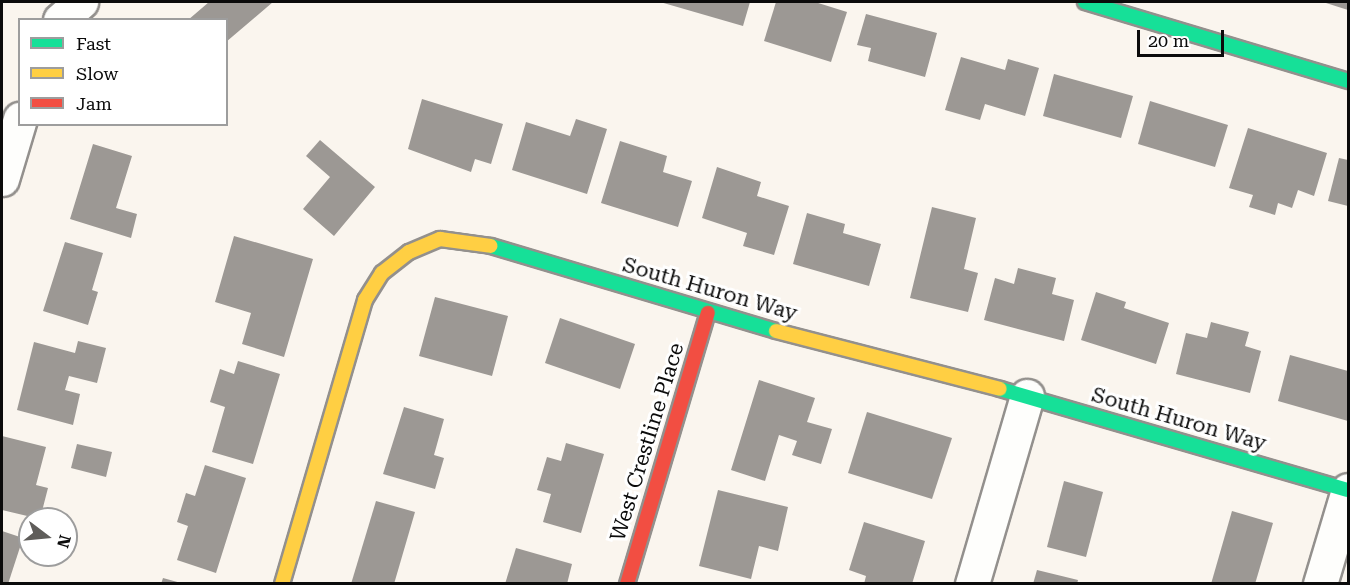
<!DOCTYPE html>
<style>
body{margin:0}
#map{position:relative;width:1350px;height:585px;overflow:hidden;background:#faf5ee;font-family:"Roboto Serif",serif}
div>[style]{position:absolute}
.building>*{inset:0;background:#9c9894}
.roads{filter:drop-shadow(2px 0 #93908d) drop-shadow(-2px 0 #93908d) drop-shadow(0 2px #93908d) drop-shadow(0 -2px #93908d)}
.street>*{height:33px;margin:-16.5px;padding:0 16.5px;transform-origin:16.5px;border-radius:16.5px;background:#fefefc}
.fast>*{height:14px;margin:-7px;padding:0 7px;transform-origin:7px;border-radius:7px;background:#16e098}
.slow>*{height:14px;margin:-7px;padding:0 7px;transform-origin:7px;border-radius:7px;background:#ffcf43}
.jam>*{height:14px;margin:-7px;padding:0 7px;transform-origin:7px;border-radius:7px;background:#f24e42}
span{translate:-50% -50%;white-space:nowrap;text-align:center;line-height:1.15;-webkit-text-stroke:6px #fff;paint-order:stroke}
.street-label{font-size:21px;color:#0b0b0b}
.frame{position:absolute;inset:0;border:3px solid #0b0b0b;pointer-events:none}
.legend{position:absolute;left:18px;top:18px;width:210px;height:108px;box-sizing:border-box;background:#fff;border:2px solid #9d9d9d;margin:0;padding:8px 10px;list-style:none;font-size:18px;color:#0b0b0b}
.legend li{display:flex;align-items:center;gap:12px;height:30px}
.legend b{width:30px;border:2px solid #9d9d9d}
.north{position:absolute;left:18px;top:507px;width:60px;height:60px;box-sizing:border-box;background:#fff;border:2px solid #9d9d9d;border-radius:50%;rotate:106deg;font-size:16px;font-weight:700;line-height:24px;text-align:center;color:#0b0b0b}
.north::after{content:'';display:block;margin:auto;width:21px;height:27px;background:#5f5d5a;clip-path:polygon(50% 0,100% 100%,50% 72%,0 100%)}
.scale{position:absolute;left:1137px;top:30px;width:87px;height:27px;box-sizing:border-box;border:3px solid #0b0b0b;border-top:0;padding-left:8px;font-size:18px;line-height:21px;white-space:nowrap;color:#0b0b0b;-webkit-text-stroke:4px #fff;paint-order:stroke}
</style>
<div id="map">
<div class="building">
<div style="clip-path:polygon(209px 2px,273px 2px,226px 42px,226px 20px,188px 20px)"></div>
<div style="clip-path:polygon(660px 2px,750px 2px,743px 26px)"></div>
<div style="clip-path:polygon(776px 2px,815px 2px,847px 12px,831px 62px,764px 41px)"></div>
<div style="clip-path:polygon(1326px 2px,1348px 2px,1348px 10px,1326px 3px)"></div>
<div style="clip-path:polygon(866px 14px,937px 33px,925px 77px,868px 61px,871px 48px,857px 45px)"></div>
<div style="clip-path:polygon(961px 57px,1005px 70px,1008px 59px,1039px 68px,1025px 116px,985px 104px,980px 120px,945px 110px)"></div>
<div style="clip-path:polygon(1054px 74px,1133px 96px,1121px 138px,1043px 116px)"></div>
<div style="clip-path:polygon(422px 99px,503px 124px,491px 164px,475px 159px,471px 172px,408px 149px)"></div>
<div style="clip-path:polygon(1150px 101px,1228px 125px,1215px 167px,1138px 144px)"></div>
<div style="clip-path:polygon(576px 119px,607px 129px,587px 194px,512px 170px,526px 122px,570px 136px)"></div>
<div style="clip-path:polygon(1248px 128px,1327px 153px,1314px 196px,1298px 190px,1292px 208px,1278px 203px,1275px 215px,1249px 207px,1253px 195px,1229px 188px)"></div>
<div style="clip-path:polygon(320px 140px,375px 187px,334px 236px,303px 209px,330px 177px,306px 156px)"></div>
<div style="clip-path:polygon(620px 141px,667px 156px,663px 172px,692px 181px,678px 227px,601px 203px)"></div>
<div style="clip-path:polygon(93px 144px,132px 156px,116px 208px,137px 214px,131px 238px,70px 219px)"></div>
<div style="clip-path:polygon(1339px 158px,1348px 160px,1348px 206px,1328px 201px)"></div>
<div style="clip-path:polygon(717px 167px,761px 182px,757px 196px,789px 206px,774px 255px,743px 246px,747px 233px,702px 218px)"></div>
<div style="clip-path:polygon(932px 207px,976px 218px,964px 269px,978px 273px,968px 312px,910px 298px)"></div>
<div style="clip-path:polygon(807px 213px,845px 224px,843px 233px,881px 244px,869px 286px,793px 264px)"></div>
<div style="clip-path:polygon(234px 236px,313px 259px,284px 357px,242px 344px,251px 313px,215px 302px)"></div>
<div style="clip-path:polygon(65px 242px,103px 253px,92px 290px,98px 292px,88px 325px,43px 311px)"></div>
<div style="clip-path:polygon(1018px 268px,1056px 278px,1052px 294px,1074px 300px,1064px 341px,984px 320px,995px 278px,1014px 284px)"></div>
<div style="clip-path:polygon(1096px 292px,1126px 302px,1124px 308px,1169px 323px,1156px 364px,1081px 340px)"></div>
<div style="clip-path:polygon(435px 297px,508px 316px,492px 376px,419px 356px)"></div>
<div style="clip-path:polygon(560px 318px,635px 344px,620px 389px,545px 363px)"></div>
<div style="clip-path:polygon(1211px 322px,1249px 332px,1245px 346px,1261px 351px,1250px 393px,1176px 374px,1186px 333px,1207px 338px)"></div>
<div style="clip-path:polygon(78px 341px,106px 348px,97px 383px,69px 376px,65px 390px,80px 394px,73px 425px,17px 410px,34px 342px,75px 353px)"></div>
<div style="clip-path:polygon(1290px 355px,1348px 371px,1348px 421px,1278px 401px)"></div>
<div style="clip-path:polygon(238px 361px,280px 374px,253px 464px,212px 452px,225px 407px,210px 402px,220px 369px,234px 374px)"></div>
<div style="clip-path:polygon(759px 380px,815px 398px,807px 422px,832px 429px,821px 464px,792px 455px,797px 441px,779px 435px,765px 481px,731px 470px)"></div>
<div style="clip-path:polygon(404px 407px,444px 419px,434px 455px,444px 458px,435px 489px,383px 474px)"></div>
<div style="clip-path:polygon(867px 412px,952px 438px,932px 499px,848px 473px)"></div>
<div style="clip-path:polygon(2px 436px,46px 447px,36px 485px,48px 488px,40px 519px,2px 510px)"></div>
<div style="clip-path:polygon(566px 443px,604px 454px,581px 533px,543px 522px,551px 494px,537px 490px,547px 457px,561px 461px)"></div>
<div style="clip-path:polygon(77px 444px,112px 452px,106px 477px,71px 468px)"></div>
<div style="clip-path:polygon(205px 465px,246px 478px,216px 573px,177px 560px,188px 526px,177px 522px,186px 493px,195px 496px)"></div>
<div style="clip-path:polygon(1064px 481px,1103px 492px,1086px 557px,1047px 547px)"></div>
<div style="clip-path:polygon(718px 490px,788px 507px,778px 551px,759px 546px,751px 579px,699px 566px)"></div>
<div style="clip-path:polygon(376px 501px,415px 512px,394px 584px,351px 584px)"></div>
<div style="clip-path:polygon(1232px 511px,1273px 523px,1255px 584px,1211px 584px)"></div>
<div style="clip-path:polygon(864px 522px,925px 541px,912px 584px,864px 584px,866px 576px,849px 570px)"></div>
<div style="clip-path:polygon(2px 531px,23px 538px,8px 584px,2px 584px)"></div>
<div style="clip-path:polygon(516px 548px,572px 564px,567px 584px,505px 584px)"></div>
<div style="clip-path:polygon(1037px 570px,1078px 580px,1077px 584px,1033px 584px)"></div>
<div style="clip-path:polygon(163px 578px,181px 583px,181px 584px,161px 584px)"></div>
</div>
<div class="roads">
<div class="street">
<div style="left:60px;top:20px;width:28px;rotate:-41deg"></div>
<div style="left:2px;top:179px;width:63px;rotate:-73.3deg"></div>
<div style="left:972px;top:584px;width:196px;rotate:-73.7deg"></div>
<div style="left:1320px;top:584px;width:98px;rotate:-73.4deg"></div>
</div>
<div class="fast">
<div style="left:1085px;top:2px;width:275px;rotate:16.7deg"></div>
<div style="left:491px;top:246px;width:297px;rotate:16.6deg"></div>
<div style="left:1000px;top:389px;width:362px;rotate:16.2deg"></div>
</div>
<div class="slow">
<div style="left:776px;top:331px;width:231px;rotate:14.5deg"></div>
<div style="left:282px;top:584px;width:296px;rotate:-73.7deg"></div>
<div style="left:365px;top:300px;width:32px;rotate:-58deg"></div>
<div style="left:382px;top:273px;width:34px;rotate:-38deg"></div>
<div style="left:409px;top:252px;width:34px;rotate:-23deg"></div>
<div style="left:440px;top:239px;width:51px;rotate:7.8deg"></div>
</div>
<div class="jam">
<div style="left:627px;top:584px;width:283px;rotate:-73.4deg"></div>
</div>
</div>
<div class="street-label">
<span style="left:710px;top:289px;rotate:16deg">South Huron Way</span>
<span style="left:1179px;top:419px;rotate:16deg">South Huron Way</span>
<span style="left:647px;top:442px;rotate:-73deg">West Crestline Place</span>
</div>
<div class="frame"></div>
<ul class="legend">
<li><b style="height:8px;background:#16e098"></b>Fast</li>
<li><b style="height:8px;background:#ffcf43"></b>Slow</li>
<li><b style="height:8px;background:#f24e42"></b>Jam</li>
</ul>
<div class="north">N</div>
<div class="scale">20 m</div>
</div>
